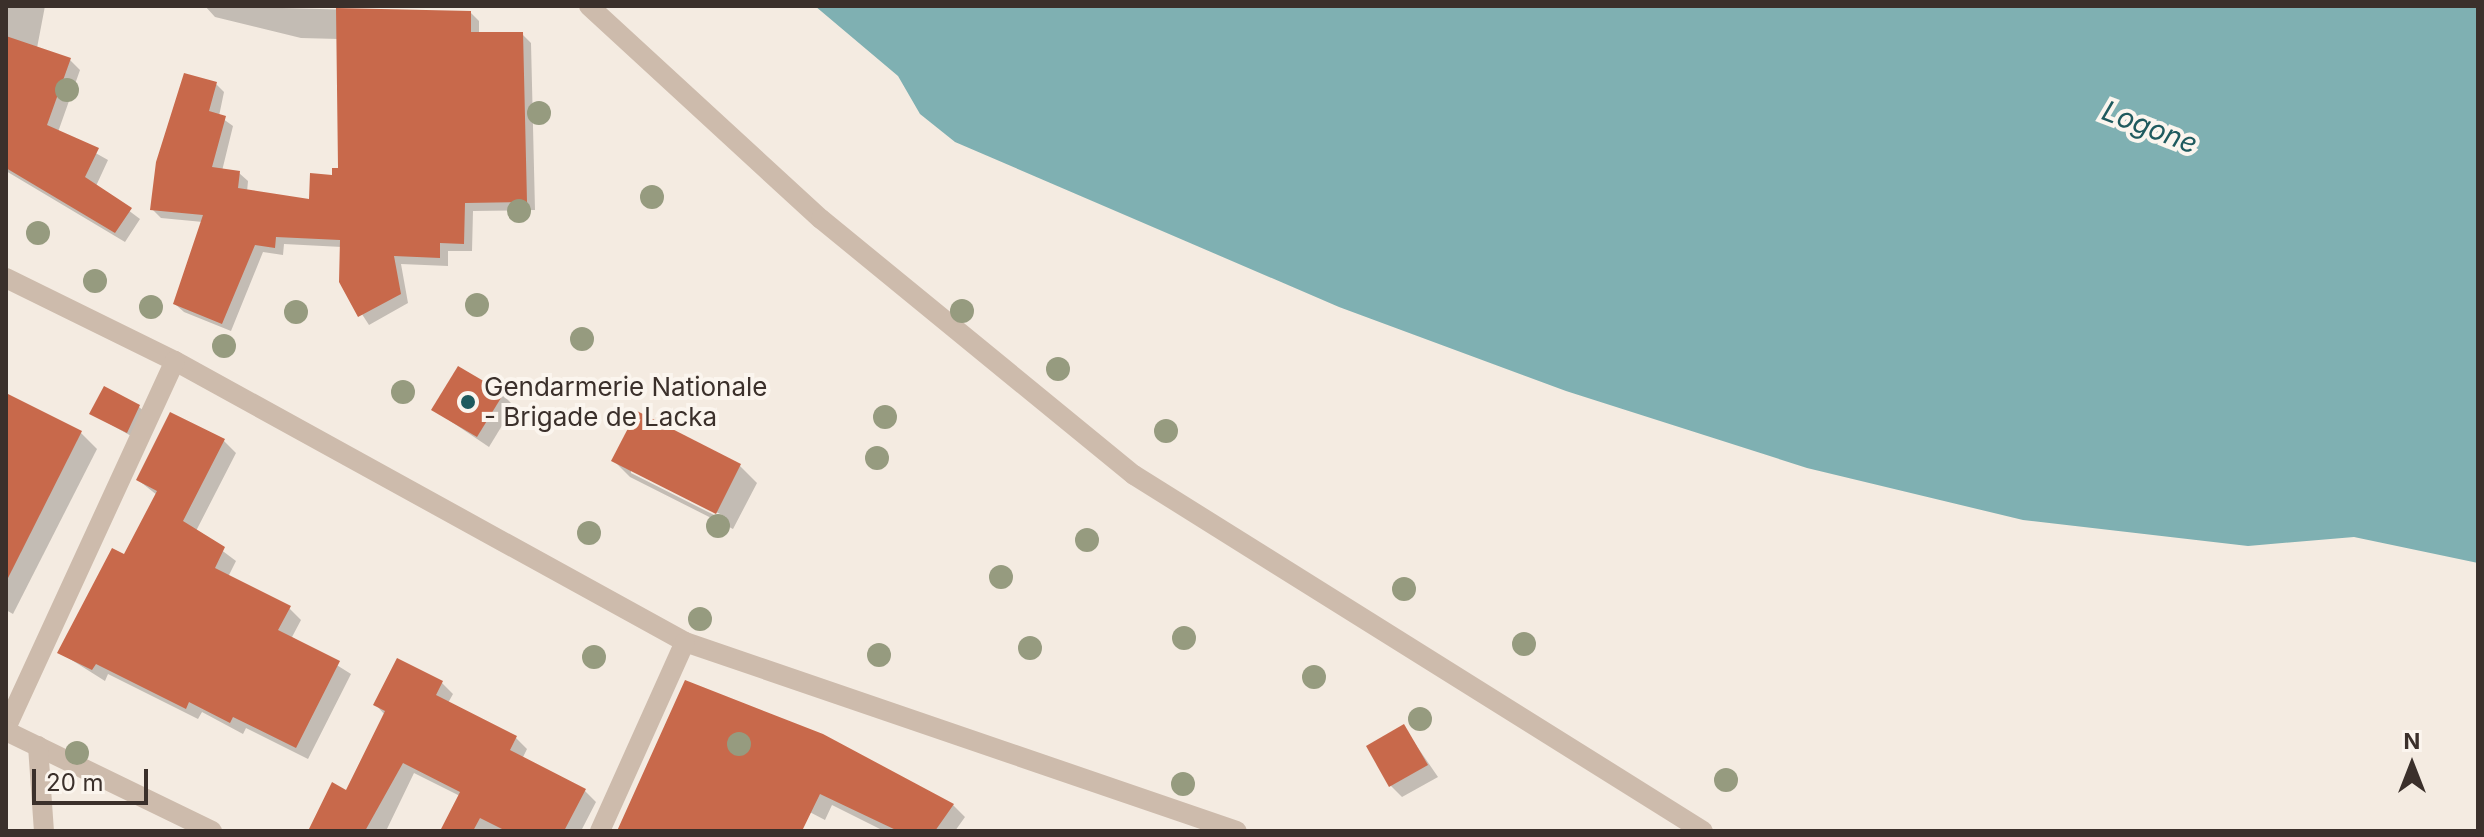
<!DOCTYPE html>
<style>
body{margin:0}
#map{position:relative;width:2484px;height:837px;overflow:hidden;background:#f4ebe1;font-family:Inter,sans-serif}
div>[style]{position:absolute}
.water>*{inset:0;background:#7fb0b2}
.shadow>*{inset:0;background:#0003}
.building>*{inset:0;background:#c8694b}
.street>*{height:20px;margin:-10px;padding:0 10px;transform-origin:10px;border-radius:10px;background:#cdbbac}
.trees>*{width:24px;height:24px;margin:-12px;border-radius:50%;background:#969b7f}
.dots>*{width:22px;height:22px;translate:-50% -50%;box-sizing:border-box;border:4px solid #fbf5ee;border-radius:50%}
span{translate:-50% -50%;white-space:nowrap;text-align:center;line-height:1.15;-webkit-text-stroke:8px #fbf5ee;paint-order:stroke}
.poi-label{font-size:26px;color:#3b302b}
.left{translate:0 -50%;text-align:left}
.water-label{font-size:28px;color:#1f5a5e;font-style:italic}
.frame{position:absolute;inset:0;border:8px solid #3b302b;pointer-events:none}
.north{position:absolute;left:2372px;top:725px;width:80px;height:80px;-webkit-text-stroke:6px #fbf5ee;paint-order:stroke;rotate:0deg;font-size:22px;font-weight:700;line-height:32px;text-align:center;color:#3b302b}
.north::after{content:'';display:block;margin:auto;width:28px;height:36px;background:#3b302b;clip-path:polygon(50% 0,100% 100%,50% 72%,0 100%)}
.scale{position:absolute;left:32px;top:769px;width:116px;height:36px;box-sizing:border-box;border:4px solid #3b302b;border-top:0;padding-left:10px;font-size:24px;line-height:28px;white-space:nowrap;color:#3b302b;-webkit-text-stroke:6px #fbf5ee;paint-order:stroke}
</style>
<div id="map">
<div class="water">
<div style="clip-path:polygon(815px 6px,2478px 6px,2478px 563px,2354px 537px,2248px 546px,2023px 520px,1807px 468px,1566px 391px,1339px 307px,955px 142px,920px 114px,898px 76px)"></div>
</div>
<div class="shadow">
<div style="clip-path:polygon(6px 6px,45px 6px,37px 48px,70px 60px,80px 70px,58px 132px,108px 160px,96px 186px,140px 219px,125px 242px,6px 171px)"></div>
<div style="clip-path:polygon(205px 6px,471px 13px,479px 21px,479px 34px,522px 34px,531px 43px,535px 210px,473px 211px,472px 251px,448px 251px,448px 266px,401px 264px,408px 303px,369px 325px,341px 282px,342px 247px,284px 244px,283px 255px,263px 252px,231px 331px,184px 312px,175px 304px,203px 222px,161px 218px,152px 209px,216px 84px,224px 92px,219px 116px,233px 126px,222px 171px,239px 173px,248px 181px,247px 192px,311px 201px,340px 170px,339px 39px,301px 38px,215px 17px)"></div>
<div style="clip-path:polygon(503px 395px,514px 406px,489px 447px,434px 410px)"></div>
<div style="clip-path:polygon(12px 399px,81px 433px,97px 449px,13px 614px,6px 610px,6px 410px)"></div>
<div style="clip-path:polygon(139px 407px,145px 412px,133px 437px,92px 414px)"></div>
<div style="clip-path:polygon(171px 414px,224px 441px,236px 453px,196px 531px,236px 561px,228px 577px,289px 608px,301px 620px,292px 637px,351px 674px,308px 759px,246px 728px,243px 734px,202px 712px,198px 719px,108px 674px,105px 681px,59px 652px,125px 557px,157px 495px,138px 480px)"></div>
<div style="clip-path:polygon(evenodd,637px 414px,740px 466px,757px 483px,733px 529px,630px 477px,614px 461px,637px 414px,631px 469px,726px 517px,724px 520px,631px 473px,631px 469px)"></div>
<div style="clip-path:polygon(687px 682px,953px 805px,965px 817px,955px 831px,884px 831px,832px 805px,825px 820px,800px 807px,789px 831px,630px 831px)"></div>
<div style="clip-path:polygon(442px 683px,453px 694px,448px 703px,516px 738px,527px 749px,522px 759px,585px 791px,596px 802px,581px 831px,442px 831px,460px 796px,414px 773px,386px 831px,310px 831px,347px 792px,385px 715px,376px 705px)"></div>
<div style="clip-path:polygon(1403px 726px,1438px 777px,1402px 797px,1391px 786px)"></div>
</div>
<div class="building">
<div style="clip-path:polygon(336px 8px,471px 11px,471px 32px,523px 32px,527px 202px,465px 203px,464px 244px,440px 243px,440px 258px,394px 256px,401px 294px,358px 317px,339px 282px,340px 240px,276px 237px,275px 248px,255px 245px,222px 324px,173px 304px,203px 215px,150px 210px,156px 162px,184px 73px,217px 82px,209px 111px,226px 116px,212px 167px,240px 171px,238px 188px,309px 199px,310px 173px,332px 175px,332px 168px,338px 168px)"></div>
<div style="clip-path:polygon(6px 36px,71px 58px,47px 125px,99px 148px,85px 177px,132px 208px,115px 233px,6px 168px)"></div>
<div style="clip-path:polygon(458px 366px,504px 393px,477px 437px,431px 410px)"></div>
<div style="clip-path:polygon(104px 386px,140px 405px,127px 433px,89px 414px)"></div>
<div style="clip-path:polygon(6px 393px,82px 431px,6px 582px)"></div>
<div style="clip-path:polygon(637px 411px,741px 464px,716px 514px,611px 461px)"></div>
<div style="clip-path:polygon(170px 412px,225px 439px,183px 521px,225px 547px,215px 568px,291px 606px,278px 630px,340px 661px,296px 748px,233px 717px,230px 723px,189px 702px,186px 709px,96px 664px,92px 670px,57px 653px,112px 548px,124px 554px,157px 491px,136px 480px)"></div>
<div style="clip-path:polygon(397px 658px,443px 681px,436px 695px,517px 736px,510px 750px,586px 789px,564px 831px,506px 831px,480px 818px,473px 831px,440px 831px,460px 792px,403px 763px,365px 831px,308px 831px,332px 782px,346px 790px,385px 711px,373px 705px)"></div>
<div style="clip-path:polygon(685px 680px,823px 734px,954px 804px,935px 831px,898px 831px,820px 794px,802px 831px,617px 831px)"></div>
<div style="clip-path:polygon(1404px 724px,1428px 765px,1389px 787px,1366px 746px)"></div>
</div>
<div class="street">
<div style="left:589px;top:6px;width:315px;rotate:42.6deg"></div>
<div style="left:821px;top:219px;width:404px;rotate:39.3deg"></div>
<div style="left:1134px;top:475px;width:671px;rotate:32.03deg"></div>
<div style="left:6px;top:278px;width:188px;rotate:26.2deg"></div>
<div style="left:175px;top:361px;width:582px;rotate:28.85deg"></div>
<div style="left:685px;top:642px;width:583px;rotate:18.9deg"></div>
<div style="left:6px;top:728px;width:404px;rotate:-65.3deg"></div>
<div style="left:6px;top:731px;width:229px;rotate:25.9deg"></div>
<div style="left:38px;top:746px;width:85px;rotate:86deg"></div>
<div style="left:600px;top:831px;width:207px;rotate:-65.8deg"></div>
</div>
<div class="trees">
<div style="left:67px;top:90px"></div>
<div style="left:539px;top:113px"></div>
<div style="left:652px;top:197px"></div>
<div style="left:519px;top:211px"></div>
<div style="left:38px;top:233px"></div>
<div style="left:95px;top:281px"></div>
<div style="left:477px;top:305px"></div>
<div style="left:151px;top:307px"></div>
<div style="left:962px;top:311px"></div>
<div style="left:296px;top:312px"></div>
<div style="left:582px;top:339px"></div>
<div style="left:224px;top:346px"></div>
<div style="left:1058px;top:369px"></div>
<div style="left:403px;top:392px"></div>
<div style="left:885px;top:417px"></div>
<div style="left:1166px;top:431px"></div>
<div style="left:877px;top:458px"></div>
<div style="left:718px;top:526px"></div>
<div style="left:589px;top:533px"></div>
<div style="left:1087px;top:540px"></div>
<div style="left:1001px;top:577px"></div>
<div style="left:1404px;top:589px"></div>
<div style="left:700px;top:619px"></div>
<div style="left:1184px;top:638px"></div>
<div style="left:1524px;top:644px"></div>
<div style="left:1030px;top:648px"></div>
<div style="left:879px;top:655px"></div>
<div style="left:594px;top:657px"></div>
<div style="left:1314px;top:677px"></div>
<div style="left:1420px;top:719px"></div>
<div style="left:739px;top:744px"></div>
<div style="left:77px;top:753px"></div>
<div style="left:1726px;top:780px"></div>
<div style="left:1183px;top:784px"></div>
</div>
<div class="dots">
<div style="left:468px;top:402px;background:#1f5a5e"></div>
</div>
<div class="poi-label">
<span class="left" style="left:484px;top:402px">Gendarmerie Nationale<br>- Brigade de Lacka</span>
</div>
<div class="water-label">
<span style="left:2150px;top:127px;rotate:21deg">Logone</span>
</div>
<div class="frame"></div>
<div class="north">N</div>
<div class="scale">20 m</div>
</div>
